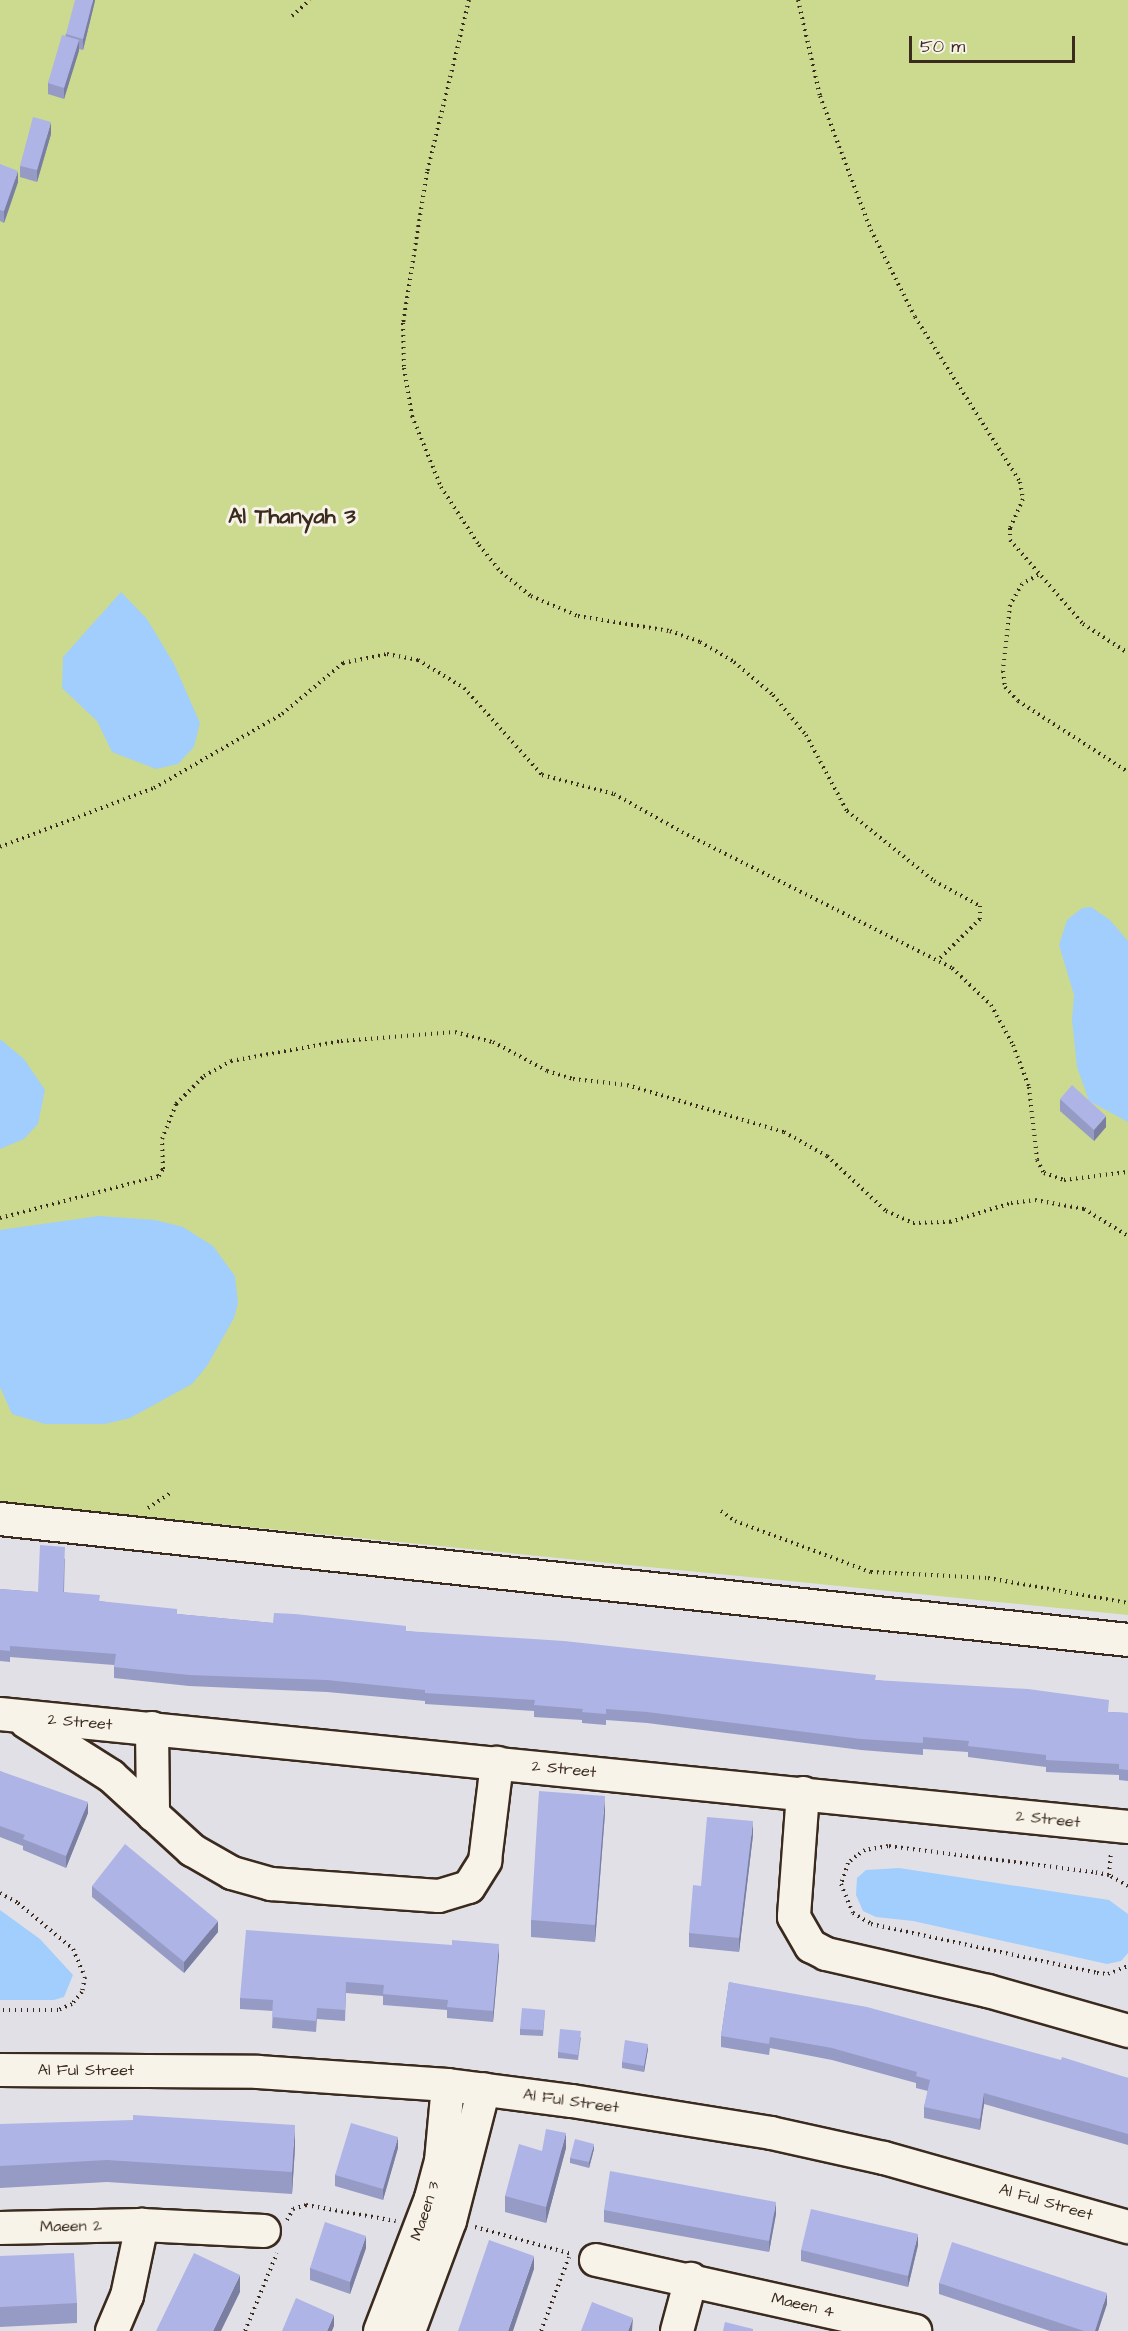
<!DOCTYPE html>
<style>
body{margin:0}
#map{position:relative;width:1128px;height:2331px;overflow:hidden;background:#e1e0e7;font-family:"Architects Daughter",sans-serif}
div>[style]{position:absolute}
.green>*{inset:0;background:#cbda8e}
.water>*{inset:0;background:#a1cefc}
.path>*{height:4px;margin-top:-2px;transform-origin:0;background:repeating-linear-gradient(90deg,#3b2a1e 0 1.5px,transparent 0 6px)}
.roads{filter:drop-shadow(2px 0 #3b2a1e) drop-shadow(-2px 0 #3b2a1e) drop-shadow(0 2px #3b2a1e) drop-shadow(0 -2px #3b2a1e)}
.minor>*{height:32px;margin:-16px;padding:0 16px;transform-origin:16px;border-radius:16px;background:#f7f3e8}
.wall>*{inset:0;background:#969bc5}
.shaded-wall>*{inset:0;background:#7a7ea0}
.building>*{inset:0;background:#aeb4e5}
span{translate:-50% -50%;white-space:nowrap;text-align:center;line-height:1.15;-webkit-text-stroke:6px #f7f3e8;paint-order:stroke}
.street-label{font-size:16px;color:#3b2a1e}
.district-label{font-size:22px;color:#3b2a1e;font-weight:700}
.scale{position:absolute;left:909px;top:36px;width:166px;height:27px;box-sizing:border-box;border:3px solid #3b2a1e;border-top:0;padding-left:8px;font-size:18px;line-height:21px;white-space:nowrap;color:#3b2a1e;-webkit-text-stroke:4px #f7f3e8;paint-order:stroke}
</style>
<div id="map">
<div class="green">
<div style="clip-path:polygon(0 0,1128px 0,1128px 1615px,0 1502px)"></div>
</div>
<div class="water">
<div style="clip-path:polygon(121px 592px,147px 619px,174px 664px,200px 723px,194px 747px,178px 764px,156px 769px,112px 752px,97px 721px,62px 688px,63px 657px)"></div>
<div style="clip-path:polygon(1091px 907px,1110px 920px,1128px 941px,1128px 1122px,1089px 1101px,1077px 1067px,1072px 1020px,1074px 995px,1059px 945px,1067px 920px,1082px 908px)"></div>
<div style="clip-path:polygon(0 1039px,24px 1059px,45px 1090px,38px 1124px,24px 1139px,0 1149px)"></div>
<div style="clip-path:polygon(99px 1216px,155px 1220px,183px 1227px,213px 1246px,235px 1276px,238px 1303px,234px 1318px,207px 1366px,192px 1384px,130px 1418px,105px 1424px,45px 1424px,12px 1414px,0 1387px,0 1230px)"></div>
<div style="clip-path:polygon(899px 1868px,1109px 1900px,1128px 1914px,1128px 1953px,1121px 1961px,1107px 1964px,913px 1921px,876px 1917px,863px 1911px,856px 1895px,857px 1878px,866px 1870px)"></div>
<div style="clip-path:polygon(0 1910px,40px 1939px,73px 1975px,64px 1997px,54px 2000px,0 2000px)"></div>
</div>
<div class="path">
<div style="left:469px;top:0;width:177px;rotate:103.7deg"></div>
<div style="left:427px;top:172px;width:153px;rotate:99deg"></div>
<div style="left:403px;top:323px;width:45px;rotate:88.7deg"></div>
<div style="left:404px;top:368px;width:49px;rotate:80.5deg"></div>
<div style="left:412px;top:416px;width:77px;rotate:67.8deg"></div>
<div style="left:441px;top:487px;width:69px;rotate:56.8deg"></div>
<div style="left:479px;top:545px;width:35px;rotate:51deg"></div>
<div style="left:501px;top:572px;width:38px;rotate:39deg"></div>
<div style="left:531px;top:596px;width:51px;rotate:23.1deg"></div>
<div style="left:578px;top:616px;width:93px;rotate:9.3deg"></div>
<div style="left:670px;top:631px;width:32px;rotate:20deg"></div>
<div style="left:700px;top:642px;width:39px;rotate:30deg"></div>
<div style="left:734px;top:662px;width:51px;rotate:40.2deg"></div>
<div style="left:773px;top:695px;width:52px;rotate:50.5deg"></div>
<div style="left:806px;top:735px;width:86px;rotate:61.7deg"></div>
<div style="left:847px;top:811px;width:112px;rotate:38.8deg"></div>
<div style="left:934px;top:881px;width:52px;rotate:28.5deg"></div>
<div style="left:980px;top:906px;width:13px;rotate:90deg"></div>
<div style="left:980px;top:919px;width:57px;rotate:135.7deg"></div>
<div style="left:798px;top:0;width:98px;rotate:77.1deg"></div>
<div style="left:820px;top:96px;width:143px;rotate:69.2deg"></div>
<div style="left:871px;top:230px;width:97px;rotate:63.2deg"></div>
<div style="left:915px;top:317px;width:196px;rotate:57.5deg"></div>
<div style="left:1020px;top:482px;width:17px;rotate:80deg"></div>
<div style="left:1023px;top:499px;width:32px;rotate:114deg"></div>
<div style="left:1010px;top:528px;width:12px;rotate:90deg"></div>
<div style="left:1010px;top:540px;width:111px;rotate:49deg"></div>
<div style="left:1083px;top:624px;width:54px;rotate:32.8deg"></div>
<div style="left:292px;top:16px;width:24px;rotate:-42deg"></div>
<div style="left:1038px;top:575px;width:18px;rotate:151deg"></div>
<div style="left:1022px;top:584px;width:24px;rotate:120deg"></div>
<div style="left:1010px;top:605px;width:66px;rotate:96.1deg"></div>
<div style="left:1003px;top:671px;width:16px;rotate:83deg"></div>
<div style="left:1005px;top:687px;width:19px;rotate:47deg"></div>
<div style="left:1018px;top:701px;width:131px;rotate:32.8deg"></div>
<div style="left:0;top:847px;width:165px;rotate:-21deg"></div>
<div style="left:154px;top:788px;width:148px;rotate:-30deg"></div>
<div style="left:282px;top:714px;width:80px;rotate:-39.9deg"></div>
<div style="left:343px;top:663px;width:45px;rotate:-11.6deg"></div>
<div style="left:387px;top:654px;width:32px;rotate:11deg"></div>
<div style="left:418px;top:660px;width:54px;rotate:31.3deg"></div>
<div style="left:464px;top:688px;width:117px;rotate:48.1deg"></div>
<div style="left:542px;top:775px;width:74px;rotate:14.8deg"></div>
<div style="left:614px;top:794px;width:78px;rotate:29.2deg"></div>
<div style="left:682px;top:832px;width:302px;rotate:26.7deg"></div>
<div style="left:952px;top:968px;width:54px;rotate:43.5deg"></div>
<div style="left:991px;top:1005px;width:46px;rotate:61.2deg"></div>
<div style="left:1013px;top:1045px;width:45px;rotate:69.1deg"></div>
<div style="left:1029px;top:1087px;width:73px;rotate:83.7deg"></div>
<div style="left:1037px;top:1160px;width:15px;rotate:62deg"></div>
<div style="left:1044px;top:1173px;width:21px;rotate:19deg"></div>
<div style="left:1064px;top:1180px;width:64px;rotate:-7.1deg"></div>
<div style="left:0;top:1218px;width:164px;rotate:-14.8deg"></div>
<div style="left:159px;top:1176px;width:8px;rotate:-60deg"></div>
<div style="left:163px;top:1169px;width:30px;rotate:-92deg"></div>
<div style="left:162px;top:1139px;width:38px;rotate:-68deg"></div>
<div style="left:176px;top:1104px;width:40px;rotate:-45deg"></div>
<div style="left:204px;top:1076px;width:31px;rotate:-29deg"></div>
<div style="left:231px;top:1061px;width:112px;rotate:-10.3deg"></div>
<div style="left:341px;top:1041px;width:114px;rotate:-4.5deg"></div>
<div style="left:455px;top:1032px;width:39px;rotate:15deg"></div>
<div style="left:493px;top:1042px;width:61px;rotate:28.2deg"></div>
<div style="left:547px;top:1071px;width:27px;rotate:17deg"></div>
<div style="left:573px;top:1079px;width:54px;rotate:6.3deg"></div>
<div style="left:627px;top:1085px;width:164px;rotate:16.7deg"></div>
<div style="left:784px;top:1132px;width:49px;rotate:29.2deg"></div>
<div style="left:827px;top:1156px;width:81px;rotate:43deg"></div>
<div style="left:886px;top:1211px;width:30px;rotate:24deg"></div>
<div style="left:913px;top:1223px;width:37px;rotate:-2deg"></div>
<div style="left:950px;top:1222px;width:64px;rotate:-17.3deg"></div>
<div style="left:1011px;top:1203px;width:24px;rotate:-7deg"></div>
<div style="left:1035px;top:1200px;width:50px;rotate:10.4deg"></div>
<div style="left:1084px;top:1209px;width:52px;rotate:31.5deg"></div>
<div style="left:148px;top:1508px;width:29px;rotate:-34deg"></div>
<div style="left:721px;top:1511px;width:17px;rotate:36deg"></div>
<div style="left:735px;top:1521px;width:145px;rotate:20.6deg"></div>
<div style="left:871px;top:1572px;width:117px;rotate:2.9deg"></div>
<div style="left:988px;top:1578px;width:142px;rotate:10.1deg"></div>
<div style="left:1109px;top:1875px;width:23px;rotate:-85deg"></div>
<div style="left:1128px;top:1886px;width:22px;rotate:-150deg"></div>
<div style="left:1109px;top:1875px;width:16px;rotate:-169deg"></div>
<div style="left:1093px;top:1872px;width:207px;rotate:-172.8deg"></div>
<div style="left:888px;top:1846px;width:23px;rotate:170deg"></div>
<div style="left:865px;top:1850px;width:11px;rotate:146deg"></div>
<div style="left:856px;top:1856px;width:11px;rotate:139deg"></div>
<div style="left:848px;top:1863px;width:22px;rotate:108deg"></div>
<div style="left:841px;top:1884px;width:31px;rotate:68deg"></div>
<div style="left:853px;top:1913px;width:21px;rotate:31deg"></div>
<div style="left:871px;top:1924px;width:231px;rotate:12.2deg"></div>
<div style="left:1097px;top:1973px;width:11px;rotate:5deg"></div>
<div style="left:1108px;top:1974px;width:22px;rotate:-22deg"></div>
<div style="left:0;top:1893px;width:21px;rotate:29deg"></div>
<div style="left:18px;top:1903px;width:72px;rotate:39.9deg"></div>
<div style="left:73px;top:1949px;width:30px;rotate:67deg"></div>
<div style="left:85px;top:1977px;width:15px;rotate:101deg"></div>
<div style="left:82px;top:1992px;width:16px;rotate:130deg"></div>
<div style="left:72px;top:2004px;width:15px;rotate:157deg"></div>
<div style="left:58px;top:2010px;width:58px;rotate:180deg"></div>
<div style="left:287px;top:2220px;width:13px;rotate:-61deg"></div>
<div style="left:293px;top:2209px;width:14px;rotate:-17deg"></div>
<div style="left:306px;top:2205px;width:91px;rotate:10.1deg"></div>
<div style="left:475px;top:2227px;width:101px;rotate:15.6deg"></div>
<div style="left:245px;top:2331px;width:84px;rotate:-67.7deg"></div>
<div style="left:541px;top:2331px;width:79px;rotate:-69.3deg"></div>
</div>
<div class="roads">
<div class="minor">
<div style="left:0;top:1519px;width:1134px;rotate:6.12deg"></div>
<div style="left:0;top:1714px;width:1134px;rotate:5.72deg"></div>
<div style="left:26px;top:1722px;width:101px;rotate:32.4deg"></div>
<div style="left:111px;top:1776px;width:110px;rotate:42.4deg"></div>
<div style="left:192px;top:1850px;width:46px;rotate:29.9deg"></div>
<div style="left:232px;top:1873px;width:41px;rotate:15.8deg"></div>
<div style="left:271px;top:1884px;width:168px;rotate:4.1deg"></div>
<div style="left:439px;top:1896px;width:31px;rotate:-17deg"></div>
<div style="left:469px;top:1887px;width:31px;rotate:-58deg"></div>
<div style="left:485px;top:1861px;width:99px;rotate:-83deg"></div>
<div style="left:152px;top:1728px;width:87px;rotate:89.3deg"></div>
<div style="left:803px;top:1793px;width:124px;rotate:94.2deg"></div>
<div style="left:794px;top:1917px;width:34px;rotate:60deg"></div>
<div style="left:811px;top:1946px;width:17px;rotate:28deg"></div>
<div style="left:826px;top:1954px;width:166px;rotate:12.9deg"></div>
<div style="left:988px;top:1991px;width:146px;rotate:15.9deg"></div>
<div style="left:0;top:2070px;width:258px;rotate:0.4deg"></div>
<div style="left:258px;top:2072px;width:190px;rotate:3.9deg"></div>
<div style="left:448px;top:2085px;width:125px;rotate:7.4deg"></div>
<div style="left:572px;top:2101px;width:202px;rotate:9.1deg"></div>
<div style="left:771px;top:2133px;width:116px;rotate:12.5deg"></div>
<div style="left:884px;top:2158px;width:254px;rotate:15.8deg"></div>
<div style="left:0;top:2228px;width:142px;rotate:-1.2deg"></div>
<div style="left:142px;top:2225px;width:122px;rotate:2.8deg"></div>
<div style="left:596px;top:2260px;width:327px;rotate:12.5deg"></div>
<div style="left:112px;top:2331px;width:38px;rotate:-67deg"></div>
<div style="left:127px;top:2296px;width:73px;rotate:-78.1deg"></div>
<div style="left:380px;top:2331px;width:142px;rotate:-69deg"></div>
<div style="left:431px;top:2198px;width:38px;rotate:-75deg"></div>
<div style="left:441px;top:2161px;width:76px;rotate:-84.7deg"></div>
<div style="left:409px;top:2331px;width:117px;rotate:-69.6deg"></div>
<div style="left:450px;top:2221px;width:136px;rotate:-75.6deg"></div>
<div style="left:677px;top:2331px;width:54px;rotate:-74.9deg"></div>
</div>
</div>
<div class="wall">
<div style="clip-path:polygon(95px 0,83px 50px,79px 49px,64px 99px,48px 94px,48px 83px,66px 34px)"></div>
<div style="clip-path:polygon(51px 134px,37px 182px,20px 177px,20px 166px)"></div>
<div style="clip-path:polygon(0 164px,18px 182px,4px 223px,0 221px)"></div>
<div style="clip-path:polygon(1060px 1099px,1106px 1127px,1094px 1141px,1060px 1111px)"></div>
<div style="clip-path:polygon(65px 1558px,64px 1592px,100px 1601px,177px 1614px,273px 1623px,406px 1631px,876px 1680px,1109px 1712px,1128px 1713px,1128px 1781px,1119px 1780px,1119px 1775px,1046px 1772px,1046px 1767px,968px 1757px,968px 1752px,923px 1749px,923px 1755px,861px 1750px,647px 1723px,606px 1720px,606px 1725px,582px 1723px,582px 1720px,534px 1717px,534px 1711px,425px 1704px,425px 1701px,327px 1692px,189px 1686px,114px 1678px,114px 1665px,10px 1657px,10px 1662px,0 1661px,0 1589px,38px 1592px)"></div>
<div style="clip-path:polygon(0 1771px,88px 1813px,66px 1868px,23px 1850px,23px 1846px,0 1837px)"></div>
<div style="clip-path:polygon(605px 1813px,595px 1942px,531px 1937px,531px 1920px)"></div>
<div style="clip-path:polygon(753px 1835px,739px 1952px,689px 1947px,689px 1933px)"></div>
<div style="clip-path:polygon(92px 1886px,218px 1932px,184px 1973px,92px 1897px)"></div>
<div style="clip-path:polygon(499px 1955px,493px 2022px,447px 2018px,447px 2010px,383px 2005px,383px 1996px,346px 1993px,345px 2021px,317px 2019px,316px 2032px,272px 2028px,273px 2011px,240px 2009px,240px 1998px)"></div>
<div style="clip-path:polygon(729px 1982px,1128px 2078px,1128px 2145px,984px 2104px,980px 2130px,924px 2118px,924px 2107px,928px 2091px,916px 2088px,916px 2083px,832px 2060px,770px 2048px,769px 2055px,721px 2047px,721px 2036px)"></div>
<div style="clip-path:polygon(545px 2010px,543px 2036px,520px 2035px,520px 2029px)"></div>
<div style="clip-path:polygon(581px 2037px,578px 2060px,558px 2058px,558px 2052px)"></div>
<div style="clip-path:polygon(648px 2049px,644px 2072px,622px 2068px,622px 2062px)"></div>
<div style="clip-path:polygon(0 2124px,295px 2147px,292px 2194px,107px 2182px,0 2188px)"></div>
<div style="clip-path:polygon(398px 2148px,383px 2200px,335px 2186px,335px 2175px)"></div>
<div style="clip-path:polygon(566px 2148px,546px 2223px,505px 2212px,505px 2196px,542px 2151px)"></div>
<div style="clip-path:polygon(594px 2149px,589px 2168px,570px 2163px,570px 2158px)"></div>
<div style="clip-path:polygon(604px 2210px,776px 2214px,769px 2252px,604px 2222px)"></div>
<div style="clip-path:polygon(918px 2245px,908px 2287px,801px 2261px,801px 2250px)"></div>
<div style="clip-path:polygon(366px 2248px,350px 2294px,310px 2280px,310px 2268px)"></div>
<div style="clip-path:polygon(0 2256px,77px 2303px,77px 2323px,0 2327px)"></div>
<div style="clip-path:polygon(939px 2283px,1107px 2304px,1098px 2331px,1050px 2331px,939px 2294px)"></div>
</div>
<div class="shaded-wall">
<div style="clip-path:polygon(93px 0,95px 0,95px 1px,83px 50px,83px 39px)"></div>
<div style="clip-path:polygon(79px 40px,79px 51px,64px 99px,64px 88px)"></div>
<div style="clip-path:polygon(51px 122px,51px 134px,37px 182px,37px 170px)"></div>
<div style="clip-path:polygon(18px 171px,18px 182px,4px 223px,4px 211px)"></div>
<div style="clip-path:polygon(1106px 1116px,1106px 1127px,1094px 1141px,1094px 1130px)"></div>
<div style="clip-path:polygon(605px 1796px,605px 1813px,595px 1942px,595px 1925px)"></div>
<div style="clip-path:polygon(88px 1802px,88px 1813px,66px 1868px,66px 1856px)"></div>
<div style="clip-path:polygon(753px 1821px,753px 1835px,739px 1952px,739px 1938px)"></div>
<div style="clip-path:polygon(218px 1921px,218px 1932px,184px 1973px,184px 1962px)"></div>
<div style="clip-path:polygon(499px 1944px,499px 1955px,493px 2022px,493px 2011px)"></div>
<div style="clip-path:polygon(648px 2044px,648px 2049px,644px 2072px,644px 2066px)"></div>
<div style="clip-path:polygon(984px 2093px,984px 2104px,980px 2130px,980px 2119px)"></div>
<div style="clip-path:polygon(295px 2125px,295px 2147px,292px 2194px,292px 2172px)"></div>
<div style="clip-path:polygon(566px 2133px,566px 2148px,546px 2223px,546px 2207px)"></div>
<div style="clip-path:polygon(398px 2137px,398px 2148px,383px 2200px,383px 2189px)"></div>
<div style="clip-path:polygon(594px 2144px,594px 2149px,589px 2168px,589px 2162px)"></div>
<div style="clip-path:polygon(776px 2202px,776px 2214px,769px 2252px,769px 2241px)"></div>
<div style="clip-path:polygon(918px 2234px,918px 2245px,908px 2287px,908px 2276px)"></div>
<div style="clip-path:polygon(366px 2236px,366px 2248px,350px 2294px,350px 2282px)"></div>
<div style="clip-path:polygon(534px 2256px,534px 2269px,513px 2331px,508px 2331px)"></div>
<div style="clip-path:polygon(240px 2275px,240px 2292px,221px 2331px,213px 2331px)"></div>
<div style="clip-path:polygon(1107px 2293px,1107px 2304px,1098px 2331px,1095px 2331px)"></div>
<div style="clip-path:polygon(334px 2315px,334px 2326px,332px 2331px,327px 2331px)"></div>
<div style="clip-path:polygon(633px 2318px,632px 2331px,628px 2331px)"></div>
</div>
<div class="building">
<div style="clip-path:polygon(75px 0,93px 0,83px 39px,66px 34px)"></div>
<div style="clip-path:polygon(62px 35px,79px 40px,64px 88px,48px 83px)"></div>
<div style="clip-path:polygon(33px 117px,51px 122px,37px 170px,20px 166px)"></div>
<div style="clip-path:polygon(0 164px,18px 171px,4px 211px,0 210px)"></div>
<div style="clip-path:polygon(1072px 1085px,1106px 1116px,1094px 1130px,1060px 1099px)"></div>
<div style="clip-path:polygon(40px 1545px,65px 1547px,63px 1592px,100px 1595px,99px 1601px,177px 1609px,177px 1614px,273px 1623px,274px 1613px,295px 1614px,406px 1626px,406px 1631px,564px 1641px,876px 1675px,875px 1680px,1028px 1689px,1109px 1700px,1108px 1712px,1128px 1713px,1128px 1770px,1119px 1769px,1119px 1764px,1046px 1760px,1046px 1755px,968px 1746px,969px 1741px,923px 1737px,923px 1743px,861px 1739px,647px 1712px,606px 1709px,606px 1714px,582px 1712px,583px 1709px,534px 1705px,535px 1700px,425px 1693px,425px 1690px,327px 1680px,189px 1675px,114px 1667px,116px 1654px,10px 1646px,10px 1651px,0 1650px,0 1589px,38px 1592px)"></div>
<div style="clip-path:polygon(0 1771px,88px 1802px,66px 1856px,23px 1839px,25px 1835px,0 1826px)"></div>
<div style="clip-path:polygon(539px 1791px,605px 1796px,595px 1925px,531px 1920px)"></div>
<div style="clip-path:polygon(707px 1817px,753px 1821px,739px 1938px,689px 1933px,693px 1885px,701px 1886px)"></div>
<div style="clip-path:polygon(125px 1844px,218px 1921px,184px 1962px,92px 1886px)"></div>
<div style="clip-path:polygon(246px 1930px,452px 1945px,452px 1940px,499px 1944px,493px 2011px,447px 2007px,448px 2000px,383px 1994px,384px 1985px,346px 1982px,345px 2010px,317px 2008px,316px 2021px,272px 2017px,273px 2000px,240px 1998px)"></div>
<div style="clip-path:polygon(729px 1982px,867px 2007px,1061px 2060px,1062px 2057px,1128px 2078px,1128px 2134px,984px 2093px,980px 2119px,924px 2107px,930px 2080px,916px 2076px,917px 2072px,832px 2048px,770px 2037px,769px 2044px,721px 2036px)"></div>
<div style="clip-path:polygon(522px 2008px,545px 2010px,543px 2030px,520px 2029px)"></div>
<div style="clip-path:polygon(560px 2029px,581px 2031px,578px 2055px,558px 2052px)"></div>
<div style="clip-path:polygon(625px 2040px,648px 2044px,644px 2066px,622px 2062px)"></div>
<div style="clip-path:polygon(133px 2115px,295px 2125px,292px 2172px,107px 2160px,0 2166px,0 2124px,133px 2120px)"></div>
<div style="clip-path:polygon(351px 2123px,398px 2137px,383px 2189px,335px 2175px)"></div>
<div style="clip-path:polygon(546px 2129px,566px 2133px,546px 2207px,505px 2196px,519px 2144px,542px 2151px)"></div>
<div style="clip-path:polygon(575px 2139px,594px 2144px,589px 2162px,570px 2158px)"></div>
<div style="clip-path:polygon(610px 2171px,776px 2202px,769px 2241px,604px 2210px)"></div>
<div style="clip-path:polygon(811px 2209px,918px 2234px,908px 2276px,801px 2250px)"></div>
<div style="clip-path:polygon(325px 2222px,366px 2236px,350px 2282px,310px 2268px)"></div>
<div style="clip-path:polygon(489px 2240px,534px 2256px,508px 2331px,458px 2331px)"></div>
<div style="clip-path:polygon(952px 2242px,1107px 2293px,1095px 2331px,1084px 2331px,939px 2283px)"></div>
<div style="clip-path:polygon(74px 2253px,77px 2303px,0 2307px,0 2256px)"></div>
<div style="clip-path:polygon(194px 2253px,240px 2275px,213px 2331px,156px 2331px)"></div>
<div style="clip-path:polygon(296px 2298px,334px 2315px,327px 2331px,282px 2331px)"></div>
<div style="clip-path:polygon(592px 2302px,633px 2318px,628px 2331px,581px 2331px)"></div>
<div style="clip-path:polygon(725px 2322px,753px 2329px,753px 2331px,723px 2331px)"></div>
</div>
<div class="street-label">
<span style="left:80px;top:1722px;rotate:5deg">2 Street</span>
<span style="left:564px;top:1769px;rotate:6deg">2 Street</span>
<span style="left:1048px;top:1819px;rotate:6deg">2 Street</span>
<span style="left:86px;top:2070px">Al Ful Street</span>
<span style="left:571px;top:2101px;rotate:8deg">Al Ful Street</span>
<span style="left:1046px;top:2202px;rotate:16deg">Al Ful Street</span>
<span style="left:425px;top:2211px;rotate:-72deg">Maeen 3</span>
<span style="left:71px;top:2226px;rotate:-1deg">Maeen 2</span>
<span style="left:803px;top:2305px;rotate:13deg">Maeen 4</span>
</div>
<div class="district-label">
<span style="left:292px;top:517px">Al Thanyah 3</span>
</div>
<div class="scale">50 m</div>
</div>
